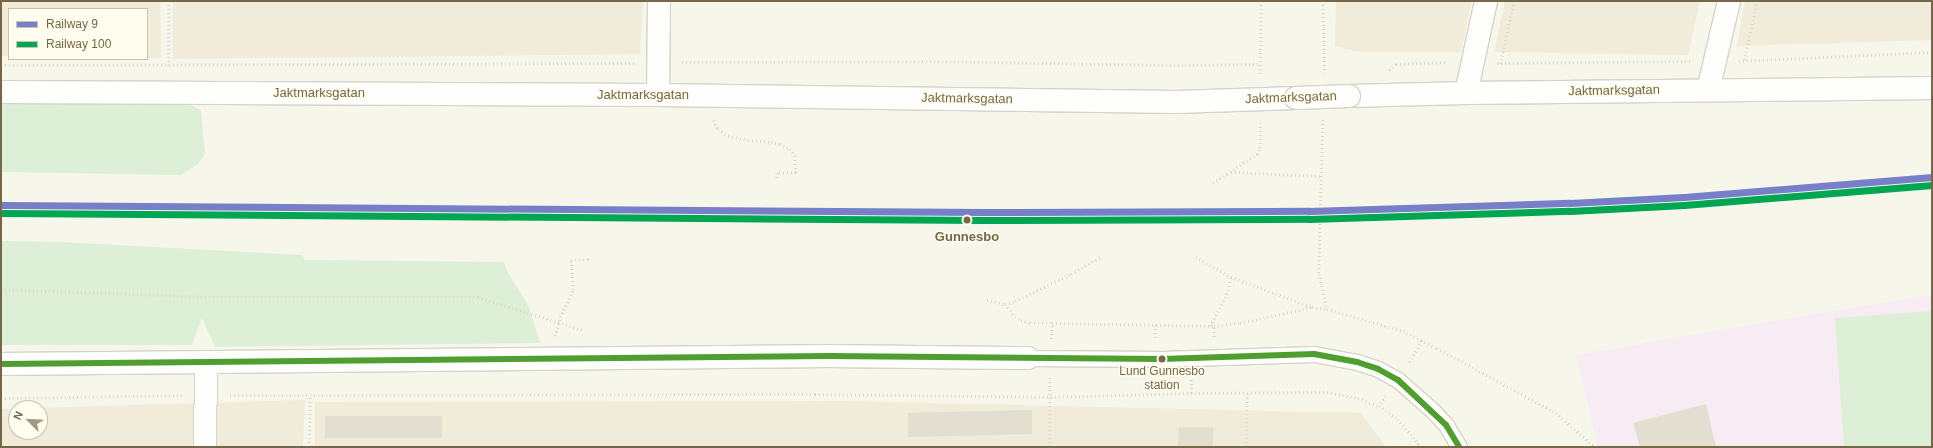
<!DOCTYPE html>
<style>
body{margin:0}
#map{position:relative;width:1933px;height:448px;overflow:hidden;background:#f7f6eb;font-family:Arial,sans-serif}
div>[style]{position:absolute}
.residential>*{inset:0;background:#f0ecd9}
.education>*{inset:0;background:#f7ecf3}
.green>*{inset:0;background:#ddefd6}
.building>*{inset:0;background:#e2ded0}
.path>*{height:2.5px;margin-top:-1.25px;transform-origin:0;background:repeating-linear-gradient(90deg,#dad6ce 0 1px,transparent 0 4px)}
.roads{filter:drop-shadow(1px 0 #d6d3c9) drop-shadow(-1px 0 #d6d3c9) drop-shadow(0 1px #d6d3c9) drop-shadow(0 -1px #d6d3c9)}
.lane>*{height:15px;margin:-7.5px;padding:0 7.5px;transform-origin:7.5px;border-radius:7.5px;background:#fefefc}
.street>*{height:22px;margin:-11px;padding:0 11px;transform-origin:11px;border-radius:11px;background:#fefefc}
.secondary>*{height:22px;margin:-11px;padding:0 11px;transform-origin:11px;border-radius:11px;background:#fefefc}
.bridges{filter:drop-shadow(1px 0 #d6d3c9) drop-shadow(-1px 0 #d6d3c9) drop-shadow(0 1px #d6d3c9) drop-shadow(0 -1px #d6d3c9)}
.street-bridge>*{height:22px;margin:-11px;padding:0 11px;transform-origin:11px;border-radius:11px;background:#fefefc}
.bus-1>*{height:6px;margin:-3px;padding:0 3px;transform-origin:3px;border-radius:3px;background:#509e2f}
.rail-1>*{height:7px;margin:-3.5px;padding:0 3.5px;transform-origin:3.5px;border-radius:3.5px;background:#767fc8}
.rail-2>*{height:7px;margin:-3.5px;padding:0 3.5px;transform-origin:3.5px;border-radius:3.5px;background:#00a651}
.dots>*{width:11px;height:11px;translate:-50% -50%;box-sizing:border-box;border:2px solid #fffded;border-radius:50%}
span{translate:-50% -50%;white-space:nowrap;text-align:center;line-height:1.15;-webkit-text-stroke:3px #fffded;paint-order:stroke}
.bus-label{font-size:12px;color:#76674b}
.street-label{font-size:13px;color:#76674b}
.stop-label{font-size:13px;color:#76674b;font-weight:700}
.frame{position:absolute;inset:0;border:2px solid #76674b;pointer-events:none}
.legend{position:absolute;left:8px;top:8px;width:140px;height:52px;box-sizing:border-box;background:#fffded;border:1px solid #c8c1ac;margin:0;padding:5px 7px;list-style:none;font-size:12px;color:#76674b}
.legend li{display:flex;align-items:center;gap:8px;height:20px}
.legend b{width:20px;border:1px solid #c8c1ac}
.north{position:absolute;left:8px;top:400px;width:40px;height:40px;box-sizing:border-box;background:#fffded;border:1px solid #c8c1ac;border-radius:50%;rotate:294deg;font-size:11px;font-weight:700;line-height:16px;text-align:center;color:#76674b}
.north::after{content:'';display:block;margin:auto;width:14px;height:18px;background:#a39983;clip-path:polygon(50% 0,100% 100%,50% 72%,0 100%)}
</style>
<div id="map">
<div class="residential">
<div style="clip-path:polygon(1px 1px,160px 1px,161px 58px,147px 58px,147px 9px,9px 9px,9px 56px,1px 56px)"></div>
<div style="clip-path:polygon(173px 1px,643px 1px,640px 54px,173px 59px)"></div>
<div style="clip-path:polygon(1336px 1px,1472px 1px,1461px 52px,1359px 52px,1335px 46px)"></div>
<div style="clip-path:polygon(1505px 1px,1700px 1px,1688px 55px,1494px 52px)"></div>
<div style="clip-path:polygon(1745px 1px,1932px 1px,1932px 40px,1737px 46px)"></div>
<div style="clip-path:polygon(305px 400px,303px 447px,1px 447px,1px 409px,16px 408px,16px 432px,40px 432px,40px 408px,33px 408px)"></div>
<div style="clip-path:polygon(843px 401px,1361px 413px,1386px 447px,315px 447px,315px 402px)"></div>
</div>
<div class="education">
<div style="clip-path:polygon(1932px 295px,1932px 447px,1598px 447px,1576px 355px,1836px 310px)"></div>
</div>
<div class="green">
<div style="clip-path:polygon(1px 102px,184px 102px,201px 110px,205px 154px,198px 164px,181px 175px,1px 172px)"></div>
<div style="clip-path:polygon(1px 241px,60px 242px,302px 255px,305px 260px,504px 262px,508px 273px,528px 305px,540px 343px,215px 347px,202px 318px,192px 345px,1px 345px)"></div>
<div style="clip-path:polygon(1932px 311px,1932px 447px,1844px 447px,1835px 318px)"></div>
</div>
<div class="building">
<div style="clip-path:polygon(1706px 404px,1716px 447px,1640px 447px,1633px 423px)"></div>
<div style="clip-path:polygon(1032px 410px,1032px 434px,908px 437px,908px 413px)"></div>
<div style="clip-path:polygon(325px 416px,442px 416px,442px 438px,325px 438px)"></div>
<div style="clip-path:polygon(1179px 427px,1213px 427px,1213px 447px,1178px 447px)"></div>
</div>
<div class="path">
<div style="left:169px;top:1px;width:65px;rotate:90deg"></div>
<div style="left:1105px;top:1px;width:1px;rotate:90deg"></div>
<div style="left:1323px;top:1px;width:72px;rotate:88.4deg"></div>
<div style="left:1744px;top:60px;width:60px;rotate:-77.6deg"></div>
<div style="left:1739px;top:61px;width:193px;rotate:-2.7deg"></div>
<div style="left:682px;top:62px;width:240px;rotate:-0.2deg"></div>
<div style="left:922px;top:61px;width:263px;rotate:0.9deg"></div>
<div style="left:1185px;top:65px;width:74px;rotate:-0.8deg"></div>
<div style="left:1497px;top:63px;width:193px;rotate:-0.6deg"></div>
<div style="left:1500px;top:64px;width:65px;rotate:-77.5deg"></div>
<div style="left:1px;top:65px;width:634px;rotate:-0.18deg"></div>
<div style="left:1389px;top:70px;width:9px;rotate:-41deg"></div>
<div style="left:1396px;top:64px;width:52px;rotate:-2.2deg"></div>
<div style="left:1260px;top:74px;width:73px;rotate:-89.2deg"></div>
<div style="left:714px;top:120px;width:10px;rotate:66deg"></div>
<div style="left:718px;top:129px;width:12px;rotate:35deg"></div>
<div style="left:728px;top:136px;width:20px;rotate:11deg"></div>
<div style="left:748px;top:140px;width:23px;rotate:5deg"></div>
<div style="left:771px;top:142px;width:9px;rotate:13deg"></div>
<div style="left:780px;top:144px;width:11px;rotate:27deg"></div>
<div style="left:790px;top:149px;width:9px;rotate:54deg"></div>
<div style="left:795px;top:156px;width:17px;rotate:87deg"></div>
<div style="left:796px;top:173px;width:19px;rotate:180deg"></div>
<div style="left:777px;top:173px;width:7px;rotate:90deg"></div>
<div style="left:1323px;top:120px;width:154px;rotate:91.5deg"></div>
<div style="left:1319px;top:274px;width:36px;rotate:77deg"></div>
<div style="left:1231px;top:172px;width:89px;rotate:2.6deg"></div>
<div style="left:1213px;top:183px;width:53px;rotate:-33.4deg"></div>
<div style="left:1257px;top:154px;width:7px;rotate:-63deg"></div>
<div style="left:1260px;top:148px;width:25px;rotate:-90deg"></div>
<div style="left:1196px;top:257px;width:40px;rotate:29.7deg"></div>
<div style="left:1231px;top:277px;width:86px;rotate:20.3deg"></div>
<div style="left:1px;top:289px;width:204px;rotate:2.2deg"></div>
<div style="left:205px;top:297px;width:273px"></div>
<div style="left:478px;top:297px;width:109px;rotate:17.6deg"></div>
<div style="left:987px;top:300px;width:18px;rotate:13deg"></div>
<div style="left:1005px;top:304px;width:10px;rotate:-17deg"></div>
<div style="left:1015px;top:301px;width:62px;rotate:-25.7deg"></div>
<div style="left:1071px;top:274px;width:34px;rotate:-30deg"></div>
<div style="left:1005px;top:304px;width:16px;rotate:52deg"></div>
<div style="left:1015px;top:317px;width:7px;rotate:27deg"></div>
<div style="left:1021px;top:320px;width:9px;rotate:18deg"></div>
<div style="left:1030px;top:323px;width:22px"></div>
<div style="left:1210px;top:326px;width:32px;rotate:-62deg"></div>
<div style="left:1225px;top:298px;width:22px;rotate:-74deg"></div>
<div style="left:555px;top:336px;width:20px;rotate:-75deg"></div>
<div style="left:560px;top:317px;width:30px;rotate:-64deg"></div>
<div style="left:573px;top:290px;width:30px;rotate:-94deg"></div>
<div style="left:571px;top:260px;width:17px"></div>
<div style="left:588px;top:260px;width:4px;rotate:-90deg"></div>
<div style="left:1214px;top:337px;width:11px;rotate:-90deg"></div>
<div style="left:1155px;top:338px;width:13px;rotate:-90deg"></div>
<div style="left:1051px;top:339px;width:16px;rotate:-86deg"></div>
<div style="left:1052px;top:323px;width:162px;rotate:1.1deg"></div>
<div style="left:1214px;top:326px;width:26px;rotate:-7deg"></div>
<div style="left:1240px;top:323px;width:74px;rotate:-12.5deg"></div>
<div style="left:1312px;top:307px;width:15px;rotate:8deg"></div>
<div style="left:1327px;top:309px;width:79px;rotate:16.1deg"></div>
<div style="left:1403px;top:331px;width:38px;rotate:27deg"></div>
<div style="left:1437px;top:348px;width:136px;rotate:28.6deg"></div>
<div style="left:1556px;top:413px;width:52px;rotate:41.1deg"></div>
<div style="left:1409px;top:362px;width:26px;rotate:-59deg"></div>
<div style="left:1050px;top:378px;width:69px;rotate:90deg"></div>
<div style="left:1191px;top:393px;width:14px;rotate:-90deg"></div>
<div style="left:230px;top:395px;width:585px;rotate:-0.1deg"></div>
<div style="left:815px;top:394px;width:236px;rotate:0.7deg"></div>
<div style="left:1051px;top:397px;width:140px;rotate:-1.6deg"></div>
<div style="left:1191px;top:393px;width:136px;rotate:-0.4deg"></div>
<div style="left:1327px;top:392px;width:32px;rotate:11deg"></div>
<div style="left:1358px;top:398px;width:22px;rotate:21deg"></div>
<div style="left:1386px;top:396px;width:12px;rotate:125deg"></div>
<div style="left:1379px;top:406px;width:23px;rotate:34deg"></div>
<div style="left:1398px;top:419px;width:28px;rotate:49deg"></div>
<div style="left:1416px;top:440px;width:8px;rotate:60deg"></div>
<div style="left:1px;top:398px;width:182px;rotate:-0.9deg"></div>
<div style="left:309px;top:447px;width:51px;rotate:-88.9deg"></div>
<div style="left:1246px;top:447px;width:54px;rotate:-88.9deg"></div>
</div>
<div class="roads">
<div class="lane">
<div style="left:1028px;top:358px;width:134px;rotate:0.4deg"></div>
<div style="left:1162px;top:359px;width:152px;rotate:-1.9deg"></div>
<div style="left:1314px;top:354px;width:44px;rotate:10.5deg"></div>
<div style="left:1357px;top:362px;width:22px;rotate:18deg"></div>
<div style="left:1378px;top:369px;width:23px;rotate:29deg"></div>
<div style="left:1398px;top:380px;width:47px;rotate:41.5deg"></div>
<div style="left:1433px;top:411px;width:19px;rotate:47deg"></div>
<div style="left:1446px;top:425px;width:26px;rotate:59deg"></div>
</div>
<div class="street">
<div style="left:1708px;top:90px;width:91px;rotate:-76.7deg"></div>
<div style="left:1px;top:92px;width:657px;rotate:0.26deg"></div>
<div style="left:658px;top:95px;width:519px;rotate:0.77deg"></div>
<div style="left:1177px;top:102px;width:119px;rotate:-1.9deg"></div>
<div style="left:1466px;top:93px;width:94px;rotate:-77.7deg"></div>
<div style="left:658px;top:95px;width:94px;rotate:-89.4deg"></div>
<div style="left:1349px;top:96px;width:117px;rotate:-1.5deg"></div>
<div style="left:1466px;top:93px;width:466px;rotate:-0.6deg"></div>
<div style="left:205px;top:447px;width:85px;rotate:-89.3deg"></div>
</div>
<div class="secondary">
<div style="left:1px;top:364px;width:828px;rotate:-0.55deg"></div>
<div style="left:829px;top:356px;width:199px;rotate:0.6deg"></div>
</div>
</div>
<div class="bridges">
<div class="street-bridge">
<div style="left:1296px;top:98px;width:53px;rotate:-2.2deg"></div>
</div>
</div>
<div class="bus-1">
<div style="left:1px;top:364px;width:828px;rotate:-0.55deg"></div>
<div style="left:829px;top:356px;width:333px;rotate:0.5deg"></div>
<div style="left:1162px;top:359px;width:152px;rotate:-1.9deg"></div>
<div style="left:1314px;top:354px;width:44px;rotate:10.5deg"></div>
<div style="left:1357px;top:362px;width:22px;rotate:18deg"></div>
<div style="left:1378px;top:369px;width:23px;rotate:29deg"></div>
<div style="left:1398px;top:380px;width:66px;rotate:43.2deg"></div>
<div style="left:1446px;top:425px;width:26px;rotate:59deg"></div>
</div>
<div class="rail-1">
<div style="left:1px;top:205px;width:984px;rotate:0.41deg"></div>
<div style="left:985px;top:212px;width:324px;rotate:-0.2deg"></div>
<div style="left:1309px;top:211px;width:261px;rotate:-1.8deg"></div>
<div style="left:1570px;top:203px;width:114px;rotate:-3deg"></div>
<div style="left:1684px;top:197px;width:249px;rotate:-4.6deg"></div>
</div>
<div class="rail-2">
<div style="left:1px;top:213px;width:984px;rotate:0.41deg"></div>
<div style="left:985px;top:220px;width:324px;rotate:-0.2deg"></div>
<div style="left:1309px;top:219px;width:261px;rotate:-1.8deg"></div>
<div style="left:1570px;top:211px;width:114px;rotate:-3deg"></div>
<div style="left:1684px;top:205px;width:249px;rotate:-4.6deg"></div>
</div>
<div class="dots">
<div style="left:967px;top:220px;background:#76674b"></div>
<div style="left:1162px;top:359px;background:#76674b"></div>
</div>
<div class="bus-label">
<span style="left:1162px;top:379px">Lund Gunnesbo<br>station</span>
</div>
<div class="street-label">
<span style="left:1614px;top:91px;rotate:-1deg">Jaktmarksgatan</span>
<span style="left:319px;top:93px">Jaktmarksgatan</span>
<span style="left:643px;top:95px">Jaktmarksgatan</span>
<span style="left:1291px;top:98px;rotate:-2deg">Jaktmarksgatan</span>
<span style="left:967px;top:99px;rotate:1deg">Jaktmarksgatan</span>
</div>
<div class="stop-label">
<span style="left:967px;top:237px">Gunnesbo</span>
</div>
<div class="frame"></div>
<ul class="legend">
<li><b style="height:5px;background:#767fc8"></b>Railway 9</li>
<li><b style="height:5px;background:#00a651"></b>Railway 100</li>
</ul>
<div class="north">N</div>
</div>
